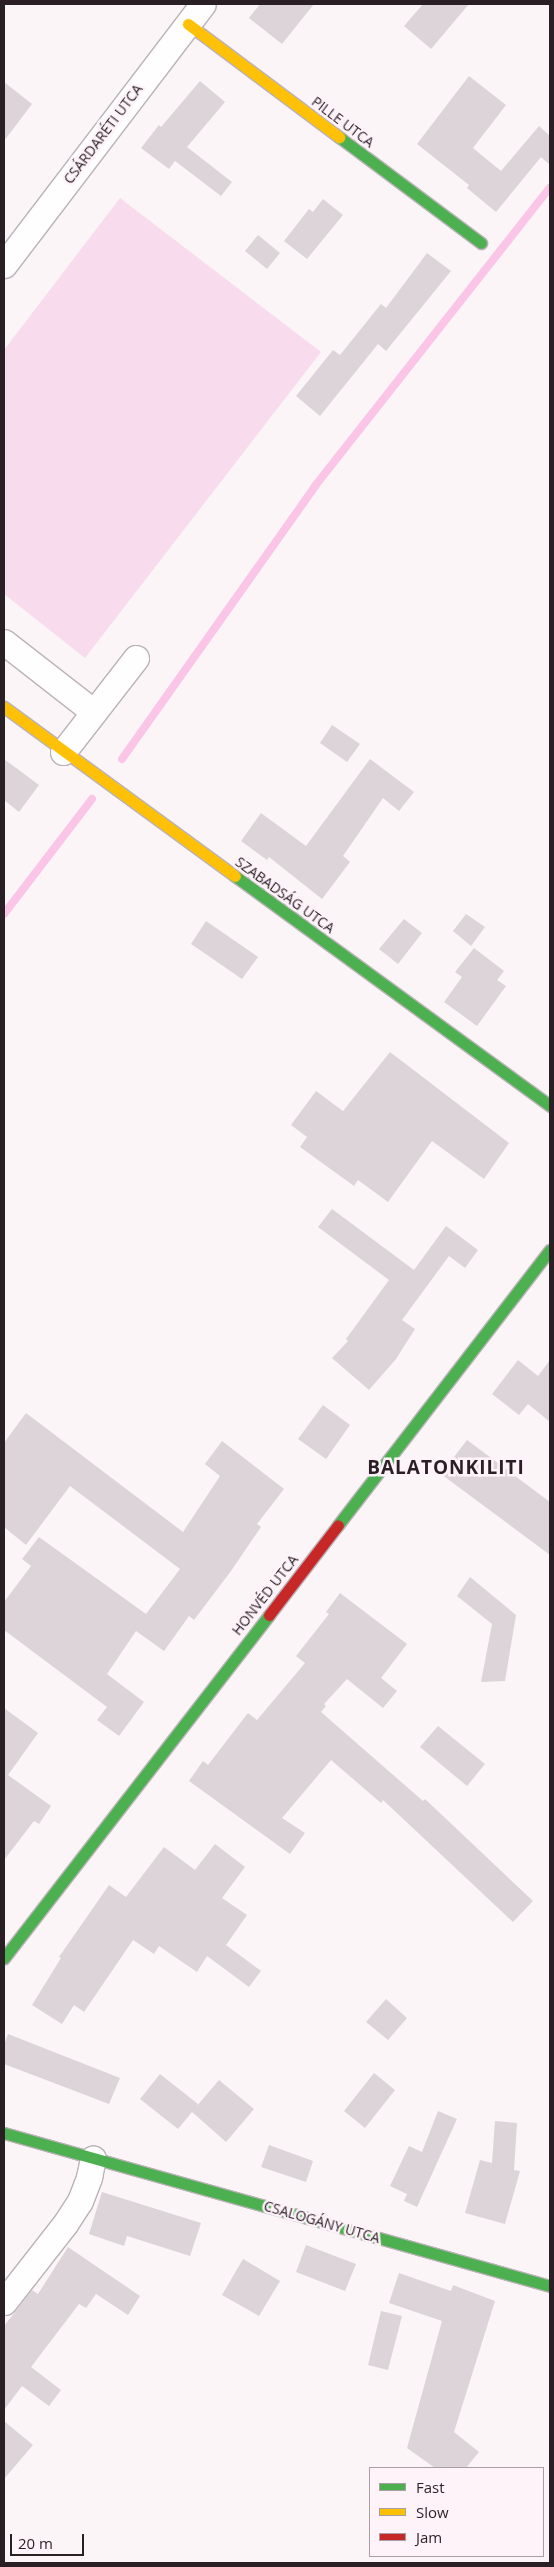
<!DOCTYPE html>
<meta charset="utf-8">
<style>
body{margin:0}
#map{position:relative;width:554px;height:2567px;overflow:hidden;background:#fbf5f8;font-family:"Open Sans",sans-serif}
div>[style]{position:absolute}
.green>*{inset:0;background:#f8dbec}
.stream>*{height:8px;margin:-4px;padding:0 4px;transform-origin:4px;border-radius:4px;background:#fac5e6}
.building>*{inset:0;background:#dcd4d8}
.roads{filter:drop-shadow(1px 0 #bab2b7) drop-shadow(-1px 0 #bab2b7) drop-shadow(0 1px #bab2b7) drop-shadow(0 -1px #bab2b7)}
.street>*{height:25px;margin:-12.5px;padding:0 12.5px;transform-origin:12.5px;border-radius:12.5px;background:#fefefe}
.fast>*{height:11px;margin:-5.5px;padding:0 5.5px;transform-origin:5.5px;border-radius:5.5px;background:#4caf50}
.slow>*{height:11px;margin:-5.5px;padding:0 5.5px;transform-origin:5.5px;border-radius:5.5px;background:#ffc107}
.jam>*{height:11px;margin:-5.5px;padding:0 5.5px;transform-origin:5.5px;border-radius:5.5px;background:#c62828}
span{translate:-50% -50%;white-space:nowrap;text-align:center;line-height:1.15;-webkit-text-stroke:5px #fdf3f9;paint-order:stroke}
.street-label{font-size:14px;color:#291f25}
.district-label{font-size:19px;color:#291f25;font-weight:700;letter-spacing:1px}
.frame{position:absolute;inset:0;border:5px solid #291f25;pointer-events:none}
.legend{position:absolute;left:369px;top:2467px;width:175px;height:90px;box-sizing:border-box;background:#fdf3f9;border:1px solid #a89ea4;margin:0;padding:6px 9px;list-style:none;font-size:15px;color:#291f25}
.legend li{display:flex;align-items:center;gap:10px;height:25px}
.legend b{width:25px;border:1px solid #a89ea4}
.scale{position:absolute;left:10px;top:2534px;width:74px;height:22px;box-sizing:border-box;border:2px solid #291f25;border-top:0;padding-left:6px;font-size:15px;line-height:18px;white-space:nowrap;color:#291f25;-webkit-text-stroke:4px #fdf3f9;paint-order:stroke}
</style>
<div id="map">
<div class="green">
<div style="clip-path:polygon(120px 198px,321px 352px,85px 658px,4px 594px,4px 350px)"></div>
</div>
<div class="stream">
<div style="left:122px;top:759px;width:334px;rotate:-54.7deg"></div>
<div style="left:315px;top:486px;width:380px;rotate:-51.8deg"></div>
<div style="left:4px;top:914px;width:145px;rotate:-52.6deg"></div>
</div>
<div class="building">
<div style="clip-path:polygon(260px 4px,314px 4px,282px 44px,249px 18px)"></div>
<div style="clip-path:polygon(423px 4px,469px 4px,431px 49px,404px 26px)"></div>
<div style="clip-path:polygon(469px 76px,506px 105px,473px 148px,501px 171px,539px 126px,550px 136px,550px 165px,541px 157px,496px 212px,467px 188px,469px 185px,417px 144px)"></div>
<div style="clip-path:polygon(200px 81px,225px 102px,187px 147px,232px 182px,221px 196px,175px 161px,169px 169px,141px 148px,159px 125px,161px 127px)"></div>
<div style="clip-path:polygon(4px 82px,32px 104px,4px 141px)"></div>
<div style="clip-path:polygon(323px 199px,343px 215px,307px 259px,284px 241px,309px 209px,313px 212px)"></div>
<div style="clip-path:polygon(258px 235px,280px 253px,267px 269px,245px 251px)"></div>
<div style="clip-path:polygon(427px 253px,451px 271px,386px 351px,378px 344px,320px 416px,296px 396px,333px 350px,340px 355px,381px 304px,386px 308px)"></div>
<div style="clip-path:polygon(332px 725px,360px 744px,347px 762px,320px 743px)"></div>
<div style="clip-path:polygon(4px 759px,39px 785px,19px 812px,4px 800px)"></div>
<div style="clip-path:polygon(370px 759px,414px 792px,399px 811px,383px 798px,343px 856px,350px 862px,322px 899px,269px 857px,267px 860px,241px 841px,261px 813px,306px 846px)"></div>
<div style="clip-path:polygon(466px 914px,485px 927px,471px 946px,453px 931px)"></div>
<div style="clip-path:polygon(404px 919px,422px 933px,398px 964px,379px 949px)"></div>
<div style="clip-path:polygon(206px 921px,258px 957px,242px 979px,191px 944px)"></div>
<div style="clip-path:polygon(474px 948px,504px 971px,497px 980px,506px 986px,477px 1026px,444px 1002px,462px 977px,455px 972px)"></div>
<div style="clip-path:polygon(390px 1052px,509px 1143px,484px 1179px,432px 1141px,388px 1202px,358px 1180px,354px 1186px,300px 1147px,307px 1137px,291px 1125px,316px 1091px,343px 1111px)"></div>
<div style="clip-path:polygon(332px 1209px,414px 1270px,446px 1226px,478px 1250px,465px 1268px,449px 1256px,402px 1320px,415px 1329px,396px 1359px,369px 1390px,332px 1358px,348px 1341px,346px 1339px,389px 1280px,318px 1227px)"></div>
<div style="clip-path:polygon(518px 1360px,538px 1376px,550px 1360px,550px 1422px,528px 1404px,519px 1415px,492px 1394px)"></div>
<div style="clip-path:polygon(323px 1405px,350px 1425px,326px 1459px,298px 1439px)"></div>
<div style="clip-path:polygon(26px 1413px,183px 1532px,220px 1476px,205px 1464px,222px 1441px,284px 1489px,257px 1524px,261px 1527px,231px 1571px,194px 1620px,189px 1616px,164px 1651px,136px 1631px,107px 1674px,144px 1702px,119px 1736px,97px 1720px,107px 1707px,4px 1630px,4px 1602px,31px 1566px,22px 1559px,39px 1537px,146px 1614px,180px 1569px,70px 1486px,26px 1545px,4px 1527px,4px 1443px)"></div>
<div style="clip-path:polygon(467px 1440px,550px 1502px,550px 1555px,441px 1474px)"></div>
<div style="clip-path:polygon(470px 1577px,516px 1615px,505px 1681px,481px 1682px,492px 1624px,457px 1596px)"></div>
<div style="clip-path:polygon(340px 1593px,407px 1644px,381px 1678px,397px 1691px,383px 1708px,347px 1679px,324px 1704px,326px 1706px,321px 1712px,423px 1801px,425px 1799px,533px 1901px,513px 1922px,383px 1800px,381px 1803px,331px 1760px,282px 1818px,305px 1833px,290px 1854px,189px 1781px,203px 1761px,208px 1765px,248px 1713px,257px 1720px,305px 1663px,296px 1656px,329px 1614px,326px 1612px)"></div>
<div style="clip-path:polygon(4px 1708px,38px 1733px,8px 1775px,51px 1806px,39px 1824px,34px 1821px,4px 1860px)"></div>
<div style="clip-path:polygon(438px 1726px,485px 1764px,467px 1786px,420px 1747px)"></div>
<div style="clip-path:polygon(215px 1844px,245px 1867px,222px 1898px,247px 1915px,226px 1945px,261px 1971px,249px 1987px,207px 1956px,197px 1972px,159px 1946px,154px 1954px,133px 1940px,84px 2012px,74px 2005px,62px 2024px,32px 2005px,61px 1958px,59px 1957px,109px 1885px,126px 1897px,164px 1847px,195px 1870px)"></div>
<div style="clip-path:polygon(386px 1999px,407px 2018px,388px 2040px,366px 2022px)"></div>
<div style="clip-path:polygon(8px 2034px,120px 2078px,109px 2104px,4px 2064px,4px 2045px)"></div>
<div style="clip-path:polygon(374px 2073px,395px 2090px,365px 2128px,344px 2111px)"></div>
<div style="clip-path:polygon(160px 2074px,198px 2104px,196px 2107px,219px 2080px,254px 2109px,226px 2142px,192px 2112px,178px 2129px,140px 2099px)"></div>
<div style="clip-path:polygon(438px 2111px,457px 2119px,417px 2207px,404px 2201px,407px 2194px,390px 2186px,409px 2146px,422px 2152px)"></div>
<div style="clip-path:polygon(495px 2121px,517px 2123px,514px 2170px,520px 2171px,505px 2224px,465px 2213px,480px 2160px,492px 2163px)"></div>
<div style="clip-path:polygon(269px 2145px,313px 2161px,306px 2182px,261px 2167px)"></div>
<div style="clip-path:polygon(102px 2192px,201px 2223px,190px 2256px,127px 2236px,124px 2246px,89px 2234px)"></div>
<div style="clip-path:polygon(306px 2245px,356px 2264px,345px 2291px,296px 2272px)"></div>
<div style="clip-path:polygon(68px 2247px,140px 2296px,128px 2315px,96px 2294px,86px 2308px,79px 2304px,31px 2367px,61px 2390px,49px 2406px,22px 2386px,4px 2410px,4px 2326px,32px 2290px,38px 2294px)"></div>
<div style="clip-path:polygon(243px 2259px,280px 2281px,259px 2316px,222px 2295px)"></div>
<div style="clip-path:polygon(399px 2273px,451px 2291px,453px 2285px,495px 2301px,454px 2432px,479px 2452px,466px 2468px,435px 2468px,407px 2448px,442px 2321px,389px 2303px)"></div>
<div style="clip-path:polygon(381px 2311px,402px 2316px,388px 2370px,368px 2365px)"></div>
<div style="clip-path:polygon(4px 2421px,33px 2445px,4px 2479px)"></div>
</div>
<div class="roads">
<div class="street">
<div style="left:4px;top:265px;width:328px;rotate:-52.7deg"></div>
<div style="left:4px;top:642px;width:114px;rotate:37.9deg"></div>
<div style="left:63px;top:752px;width:119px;rotate:-52.2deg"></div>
<div style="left:4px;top:2302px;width:99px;rotate:-52deg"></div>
<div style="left:65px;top:2224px;width:27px;rotate:-57deg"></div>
<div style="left:80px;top:2201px;width:26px;rotate:-69deg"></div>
<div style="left:89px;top:2177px;width:19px;rotate:-78deg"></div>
</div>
<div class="fast">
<div style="left:339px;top:137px;width:177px;rotate:36.7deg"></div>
<div style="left:235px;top:876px;width:390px;rotate:36.1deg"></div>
<div style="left:338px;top:1525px;width:347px;rotate:-52.4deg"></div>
<div style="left:4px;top:1958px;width:433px;rotate:-52.3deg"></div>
<div style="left:4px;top:2133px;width:567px;rotate:15.65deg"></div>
</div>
<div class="slow">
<div style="left:188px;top:24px;width:189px;rotate:36.8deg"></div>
<div style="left:4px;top:707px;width:286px;rotate:36.2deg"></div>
</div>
<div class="jam">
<div style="left:269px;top:1615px;width:113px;rotate:-52.5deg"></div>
</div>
</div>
<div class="street-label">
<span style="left:343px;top:122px;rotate:37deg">PILLE UTCA</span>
<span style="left:103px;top:134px;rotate:-53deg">CSÁRDARÉTI UTCA</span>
<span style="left:285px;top:895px;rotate:36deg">SZABADSÁG UTCA</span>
<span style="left:265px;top:1595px;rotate:-52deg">HONVÉD UTCA</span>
<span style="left:322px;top:2222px;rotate:16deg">CSALOGÁNY UTCA</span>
</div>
<div class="district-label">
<span style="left:446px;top:1468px">BALATONKILITI</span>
</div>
<div class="frame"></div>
<ul class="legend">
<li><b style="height:6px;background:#4caf50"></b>Fast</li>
<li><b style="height:6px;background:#ffc107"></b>Slow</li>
<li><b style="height:6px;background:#c62828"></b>Jam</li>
</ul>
<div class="scale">20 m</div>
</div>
